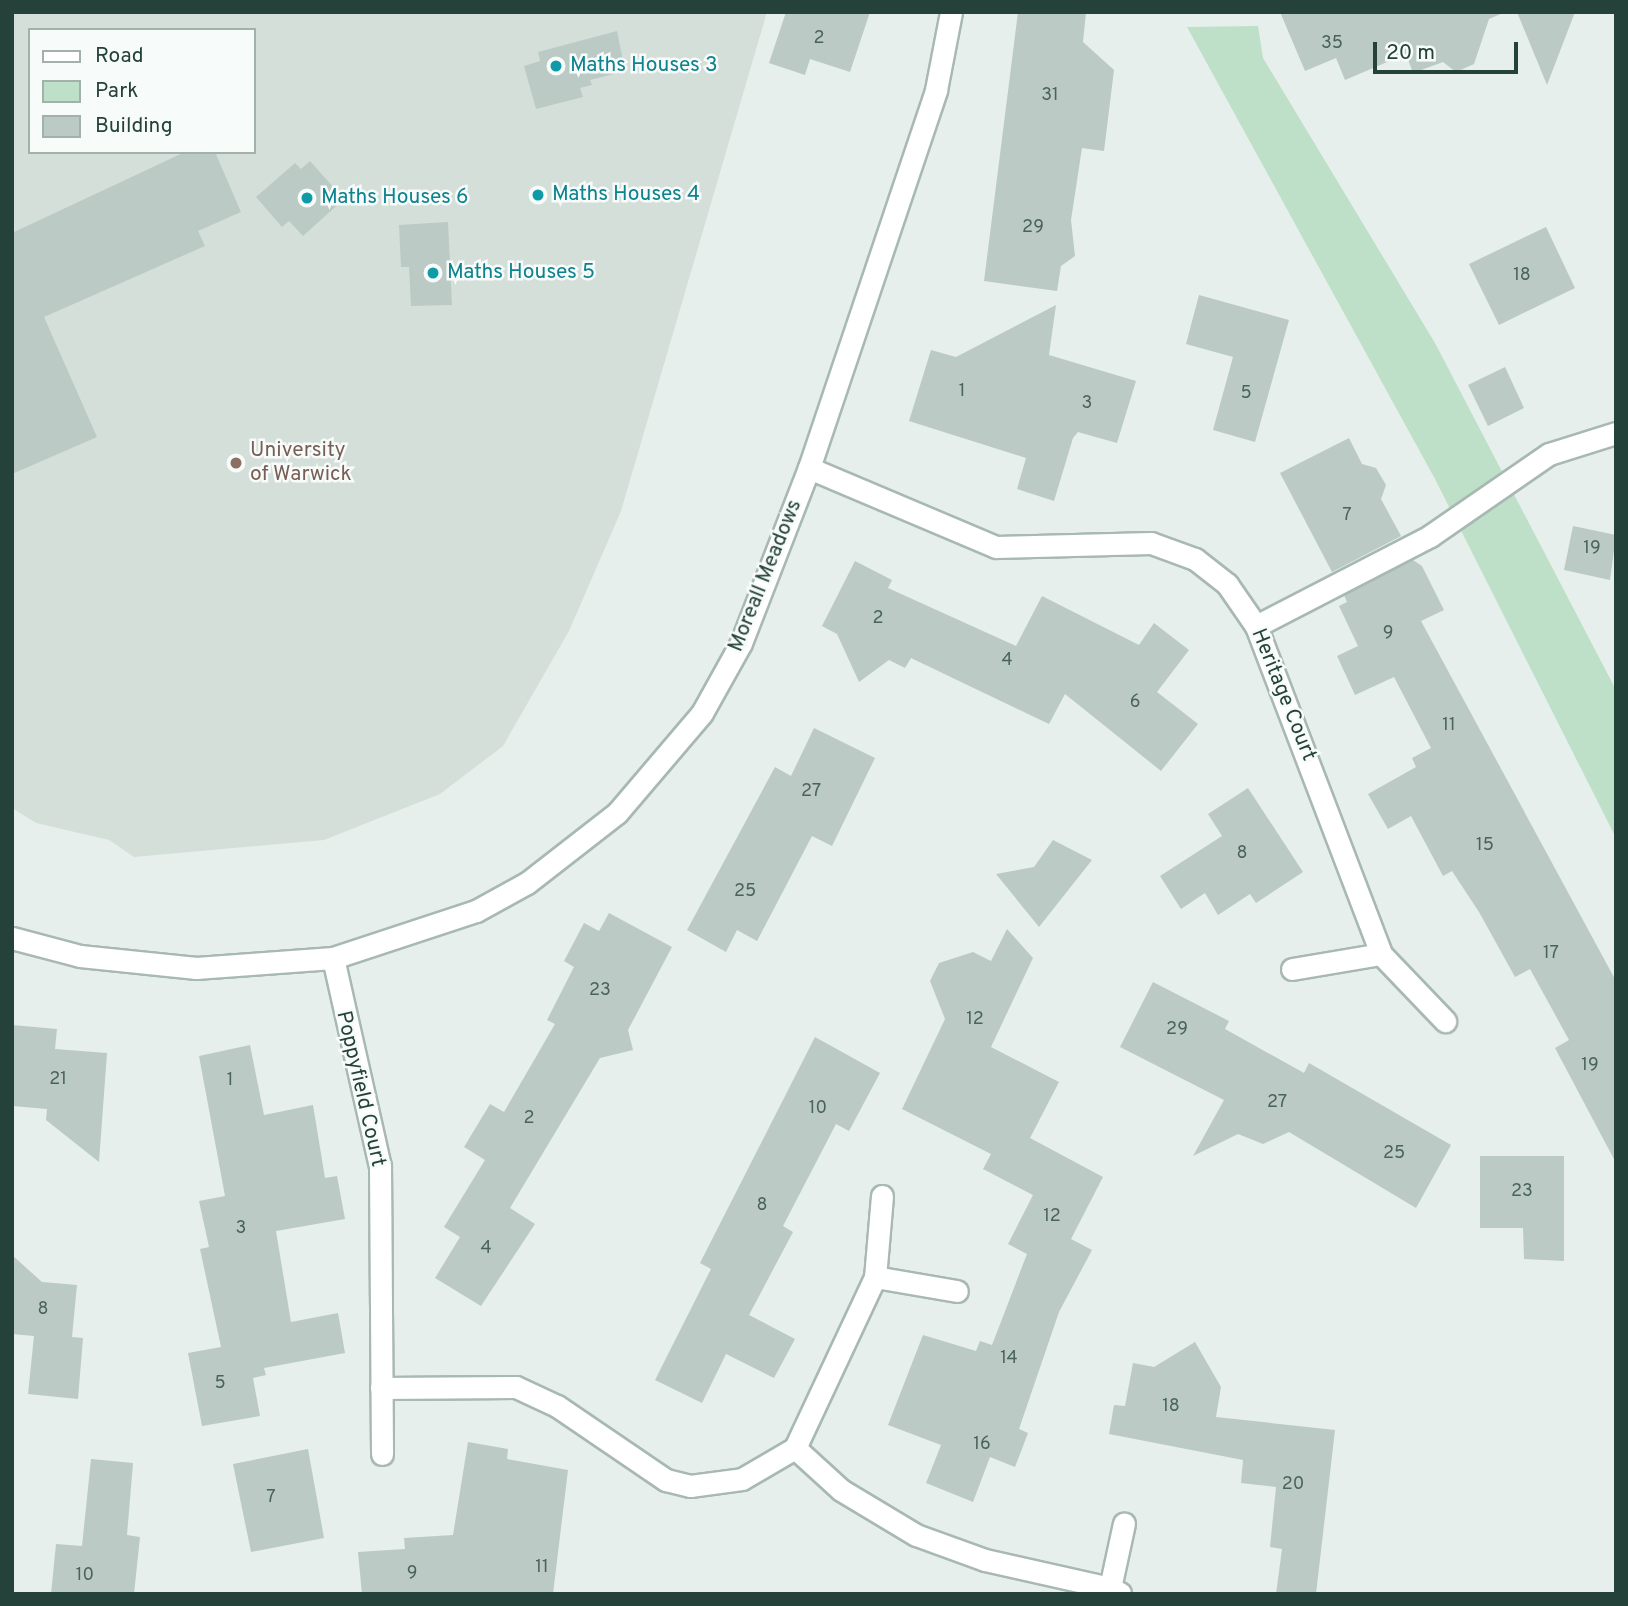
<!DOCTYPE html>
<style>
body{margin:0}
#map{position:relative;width:1628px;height:1606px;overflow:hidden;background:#e6efeb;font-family:Overpass,sans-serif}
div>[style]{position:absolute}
.built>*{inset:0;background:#d4dfda}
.green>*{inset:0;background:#bfe0c8}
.building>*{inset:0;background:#bbcac4}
.roads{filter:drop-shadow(2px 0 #a8b8b2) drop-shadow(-2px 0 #a8b8b2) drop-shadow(0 2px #a8b8b2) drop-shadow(0 -2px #a8b8b2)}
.street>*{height:21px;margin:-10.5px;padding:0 10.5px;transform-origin:10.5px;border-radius:10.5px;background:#fff}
.dots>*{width:19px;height:19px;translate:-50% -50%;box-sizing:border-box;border:4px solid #f7fbf9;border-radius:50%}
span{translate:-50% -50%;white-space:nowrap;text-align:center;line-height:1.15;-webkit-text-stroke:5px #f7fbf9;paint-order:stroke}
.number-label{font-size:18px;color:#4a645c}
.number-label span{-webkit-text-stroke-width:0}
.culture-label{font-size:21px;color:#0d838f}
.left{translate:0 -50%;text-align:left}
.education-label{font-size:21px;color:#785e54}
.street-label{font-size:21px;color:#24423a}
.frame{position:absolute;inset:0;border:14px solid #24423a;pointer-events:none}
.legend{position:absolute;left:28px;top:28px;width:228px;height:126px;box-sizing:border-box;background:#f7fbf9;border:2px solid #a3b1ad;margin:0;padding:9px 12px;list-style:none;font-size:21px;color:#24423a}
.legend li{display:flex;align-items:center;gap:14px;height:35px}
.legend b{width:35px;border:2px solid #a3b1ad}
.scale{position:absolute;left:1373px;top:42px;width:145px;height:32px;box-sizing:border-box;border:4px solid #24423a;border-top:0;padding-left:9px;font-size:21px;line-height:24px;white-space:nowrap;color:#24423a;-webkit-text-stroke:5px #f7fbf9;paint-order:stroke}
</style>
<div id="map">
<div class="built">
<div style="clip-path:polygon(evenodd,12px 12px,767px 12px,621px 511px,569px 631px,503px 746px,440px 794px,324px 840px,134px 857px,109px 840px,36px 823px,12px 808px,12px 12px,30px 30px,254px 30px,254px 152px,30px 152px,30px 30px)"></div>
</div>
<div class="green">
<div style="clip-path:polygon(1258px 26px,1263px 58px,1435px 343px,1616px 690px,1616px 838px,1435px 479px,1187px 27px)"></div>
</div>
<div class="building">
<div style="clip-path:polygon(786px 12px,870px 12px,850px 72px,810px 59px,805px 75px,769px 63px)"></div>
<div style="clip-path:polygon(1018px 12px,1086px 12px,1083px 42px,1114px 70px,1104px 151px,1082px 148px,1071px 220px,1075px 256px,1061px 266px,1057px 291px,984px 281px)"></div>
<div style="clip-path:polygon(1280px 12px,1505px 12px,1489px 19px,1474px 64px,1456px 72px,1443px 62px,1413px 73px,1406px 54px,1345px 80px,1336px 58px,1305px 71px)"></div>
<div style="clip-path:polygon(1517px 12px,1575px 12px,1547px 85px)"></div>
<div style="clip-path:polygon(617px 31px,625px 71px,590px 80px,592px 85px,580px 88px,583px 97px,536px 109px,524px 66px,540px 61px,538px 52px)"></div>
<div style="clip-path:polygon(185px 152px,215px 152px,241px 212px,198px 231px,205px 246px,44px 317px,97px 437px,12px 474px,12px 233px)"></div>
<div style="clip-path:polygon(310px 161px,344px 199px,303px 236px,289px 221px,282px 227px,256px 197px,295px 163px,301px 169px)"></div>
<div style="clip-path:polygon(448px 222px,452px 305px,411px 306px,409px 267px,401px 267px,399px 225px)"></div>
<div style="clip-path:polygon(1546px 227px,1575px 288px,1499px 325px,1469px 264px)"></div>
<div style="clip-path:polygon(1199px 295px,1289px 320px,1255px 442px,1213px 430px,1233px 357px,1186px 344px)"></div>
<div style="clip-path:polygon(1056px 305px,1049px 355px,1136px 381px,1117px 443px,1078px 432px,1073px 438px,1054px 501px,1017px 489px,1026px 458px,909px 421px,931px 350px,956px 357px)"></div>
<div style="clip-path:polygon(1505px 367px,1524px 408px,1488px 426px,1468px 385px)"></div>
<div style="clip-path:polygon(1349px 438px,1362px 464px,1376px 468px,1386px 485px,1381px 499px,1401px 536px,1332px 572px,1280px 473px)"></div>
<div style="clip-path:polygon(1573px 526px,1616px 535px,1610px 580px,1564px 570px)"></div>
<div style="clip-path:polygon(1413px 560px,1422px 566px,1444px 610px,1421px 621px,1616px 981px,1616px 1163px,1555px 1048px,1569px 1040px,1530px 969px,1515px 977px,1479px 912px,1452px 871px,1443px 876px,1411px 816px,1388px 829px,1368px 794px,1416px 767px,1412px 758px,1431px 748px,1394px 677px,1355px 695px,1337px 656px,1358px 646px,1339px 606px,1347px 602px,1344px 595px)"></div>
<div style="clip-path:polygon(855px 561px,892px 580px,888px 588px,1016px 646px,1042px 596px,1139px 645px,1154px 623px,1189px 650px,1157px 692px,1198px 724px,1161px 771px,1065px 694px,1049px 724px,911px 658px,905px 668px,889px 660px,859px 682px,837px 634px,822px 626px)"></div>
<div style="clip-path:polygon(814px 728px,875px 758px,832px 846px,812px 836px,757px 941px,737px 930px,726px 952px,687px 930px,775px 767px,791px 776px)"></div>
<div style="clip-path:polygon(1248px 788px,1303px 872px,1256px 903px,1250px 894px,1218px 915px,1205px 893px,1181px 909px,1160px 876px,1222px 836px,1208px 814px)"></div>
<div style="clip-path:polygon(1053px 840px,1092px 860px,1039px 927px,996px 874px,1034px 867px)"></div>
<div style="clip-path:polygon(609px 913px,672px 947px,628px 1030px,633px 1050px,600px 1058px,510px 1208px,535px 1224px,481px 1306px,435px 1278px,460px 1237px,444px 1227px,485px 1160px,464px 1147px,490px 1104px,504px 1112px,555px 1024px,547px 1020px,574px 967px,564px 961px,584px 923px,599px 931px)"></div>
<div style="clip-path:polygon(1007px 929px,1033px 958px,991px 1047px,1059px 1082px,1030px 1138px,1103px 1177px,1071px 1239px,1092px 1250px,1059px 1312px,1019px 1429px,1028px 1433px,1015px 1467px,990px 1457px,973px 1502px,926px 1483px,941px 1445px,888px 1425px,923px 1335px,976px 1351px,980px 1341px,992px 1345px,1027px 1254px,1008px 1244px,1033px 1195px,983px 1169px,991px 1154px,902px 1109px,945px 1019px,930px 981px,939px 963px,973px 952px,991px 961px)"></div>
<div style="clip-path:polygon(1153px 982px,1229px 1021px,1225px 1029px,1304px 1073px,1309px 1063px,1451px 1145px,1416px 1208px,1289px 1132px,1263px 1144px,1238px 1134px,1193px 1156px,1224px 1100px,1120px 1047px)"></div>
<div style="clip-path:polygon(12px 1025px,57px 1029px,55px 1049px,107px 1053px,99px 1162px,46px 1120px,47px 1109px,12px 1106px)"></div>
<div style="clip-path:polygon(815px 1037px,880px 1073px,849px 1131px,836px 1124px,783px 1226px,793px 1232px,749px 1315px,795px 1339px,774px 1378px,726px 1354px,702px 1403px,655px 1380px,711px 1269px,700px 1263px)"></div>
<div style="clip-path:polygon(250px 1045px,264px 1115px,313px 1105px,325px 1178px,337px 1176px,345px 1219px,276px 1231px,291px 1322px,338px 1313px,345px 1353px,264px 1368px,266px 1375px,253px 1378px,260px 1416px,202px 1426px,188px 1353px,221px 1347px,200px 1249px,209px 1247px,199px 1201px,225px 1196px,199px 1056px)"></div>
<div style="clip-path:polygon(1480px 1156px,1564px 1156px,1564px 1261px,1524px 1259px,1523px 1228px,1480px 1228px)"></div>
<div style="clip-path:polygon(12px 1255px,42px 1282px,77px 1285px,72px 1337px,83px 1338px,78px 1399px,28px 1394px,34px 1336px,12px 1334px)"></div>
<div style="clip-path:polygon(1195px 1342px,1221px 1387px,1216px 1417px,1335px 1430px,1316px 1594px,1276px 1594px,1282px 1549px,1270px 1547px,1276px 1487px,1241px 1483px,1243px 1460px,1109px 1434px,1114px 1405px,1125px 1406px,1133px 1363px,1154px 1367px)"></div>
<div style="clip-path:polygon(468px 1442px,508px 1449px,507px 1459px,568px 1470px,553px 1594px,362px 1594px,358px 1552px,405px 1549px,404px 1538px,453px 1535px)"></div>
<div style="clip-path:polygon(308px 1449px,324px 1538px,251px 1552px,233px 1464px)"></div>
<div style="clip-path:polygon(91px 1459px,133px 1463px,127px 1535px,140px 1537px,134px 1594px,51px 1594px,56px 1544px,82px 1546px)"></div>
</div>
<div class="roads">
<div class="street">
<div style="left:809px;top:468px;width:203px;rotate:22.9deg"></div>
<div style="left:996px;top:547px;width:155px;rotate:-1.5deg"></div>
<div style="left:1151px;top:543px;width:47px;rotate:20deg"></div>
<div style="left:1195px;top:559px;width:41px;rotate:38deg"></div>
<div style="left:1227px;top:584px;width:51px;rotate:55.4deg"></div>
<div style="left:1256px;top:626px;width:351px;rotate:69.1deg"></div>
<div style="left:1256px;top:626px;width:196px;rotate:-27.3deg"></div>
<div style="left:1430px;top:536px;width:145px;rotate:-34.6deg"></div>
<div style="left:1549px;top:454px;width:70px;rotate:-17.4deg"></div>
<div style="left:12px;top:938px;width:70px;rotate:14.8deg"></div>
<div style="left:80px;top:956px;width:117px;rotate:5.9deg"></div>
<div style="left:196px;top:968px;width:137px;rotate:-4.2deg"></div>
<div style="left:333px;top:958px;width:151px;rotate:-18.2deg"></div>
<div style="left:476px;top:911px;width:58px;rotate:-28.8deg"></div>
<div style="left:527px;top:883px;width:114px;rotate:-37.9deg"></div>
<div style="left:617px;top:813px;width:131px;rotate:-49.6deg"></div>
<div style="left:702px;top:713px;width:80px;rotate:-60.9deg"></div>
<div style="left:741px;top:643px;width:188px;rotate:-68.8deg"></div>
<div style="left:809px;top:468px;width:399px;rotate:-71.4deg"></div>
<div style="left:936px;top:90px;width:79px;rotate:-79.1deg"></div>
<div style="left:333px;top:958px;width:213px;rotate:77.3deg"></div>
<div style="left:380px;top:1166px;width:288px;rotate:89.6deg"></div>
<div style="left:1292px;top:969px;width:90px;rotate:-9.6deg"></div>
<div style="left:1381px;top:954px;width:93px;rotate:46.3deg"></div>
<div style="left:882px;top:1196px;width:81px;rotate:94.9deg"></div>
<div style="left:875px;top:1277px;width:83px;rotate:9.7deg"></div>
<div style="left:381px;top:1388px;width:135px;rotate:-0.4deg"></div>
<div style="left:516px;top:1387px;width:45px;rotate:24.9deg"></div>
<div style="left:557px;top:1406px;width:132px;rotate:34.2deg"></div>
<div style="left:666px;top:1480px;width:25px;rotate:14deg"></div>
<div style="left:690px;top:1486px;width:52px;rotate:-7.7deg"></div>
<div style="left:742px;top:1479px;width:61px;rotate:-30.3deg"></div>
<div style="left:795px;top:1448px;width:189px;rotate:-64.9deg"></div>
<div style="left:795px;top:1448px;width:62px;rotate:42.4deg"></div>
<div style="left:841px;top:1490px;width:87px;rotate:31deg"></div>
<div style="left:916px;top:1535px;width:73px;rotate:19.9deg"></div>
<div style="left:985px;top:1560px;width:128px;rotate:12.6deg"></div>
<div style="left:1120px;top:1593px;width:11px;rotate:-153deg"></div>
<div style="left:1110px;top:1588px;width:66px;rotate:-77.8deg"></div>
</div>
</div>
<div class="dots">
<div style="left:556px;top:66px;background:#0f9aa8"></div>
<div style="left:538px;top:195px;background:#0f9aa8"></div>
<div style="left:307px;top:198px;background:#0f9aa8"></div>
<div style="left:433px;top:273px;background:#0f9aa8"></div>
<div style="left:236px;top:463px;background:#8d6e63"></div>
</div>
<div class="number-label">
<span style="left:819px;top:39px">2</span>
<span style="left:1332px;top:44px">35</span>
<span style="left:1050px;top:96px">31</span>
<span style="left:1033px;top:228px">29</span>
<span style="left:1522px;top:276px">18</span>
<span style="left:962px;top:392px">1</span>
<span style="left:1246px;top:394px">5</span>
<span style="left:1087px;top:404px">3</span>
<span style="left:1347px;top:516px">7</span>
<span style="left:1592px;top:549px">19</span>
<span style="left:878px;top:619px">2</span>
<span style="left:1388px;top:634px">9</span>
<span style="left:1007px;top:661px">4</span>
<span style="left:1135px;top:703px">6</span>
<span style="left:1449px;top:726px">11</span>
<span style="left:811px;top:792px">27</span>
<span style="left:1485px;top:846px">15</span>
<span style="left:1242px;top:854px">8</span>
<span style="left:745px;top:892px">25</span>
<span style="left:1551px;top:954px">17</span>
<span style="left:600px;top:991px">23</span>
<span style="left:975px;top:1020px">12</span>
<span style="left:1177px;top:1030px">29</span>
<span style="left:1590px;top:1066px">19</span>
<span style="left:58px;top:1080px">21</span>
<span style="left:230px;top:1081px">1</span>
<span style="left:1277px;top:1103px">27</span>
<span style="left:818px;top:1109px">10</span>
<span style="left:529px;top:1119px">2</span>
<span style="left:1394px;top:1154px">25</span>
<span style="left:1522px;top:1192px">23</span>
<span style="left:762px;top:1206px">8</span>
<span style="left:1052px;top:1217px">12</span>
<span style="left:241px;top:1229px">3</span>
<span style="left:486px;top:1249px">4</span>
<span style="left:43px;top:1310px">8</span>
<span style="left:1009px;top:1359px">14</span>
<span style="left:220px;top:1384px">5</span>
<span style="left:1171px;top:1407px">18</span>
<span style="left:982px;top:1445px">16</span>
<span style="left:1293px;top:1485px">20</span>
<span style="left:271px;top:1498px">7</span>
<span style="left:542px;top:1568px">11</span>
<span style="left:412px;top:1574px">9</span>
<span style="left:85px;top:1576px">10</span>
</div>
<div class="culture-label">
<span class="left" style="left:570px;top:66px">Maths Houses 3</span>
<span class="left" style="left:552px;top:195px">Maths Houses 4</span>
<span class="left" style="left:321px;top:198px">Maths Houses 6</span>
<span class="left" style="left:447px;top:273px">Maths Houses 5</span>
</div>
<div class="education-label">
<span class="left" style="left:250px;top:463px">University<br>of Warwick</span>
</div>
<div class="street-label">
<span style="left:766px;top:576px;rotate:-68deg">Moreall Meadows</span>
<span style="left:1283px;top:695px;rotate:68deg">Heritage Court</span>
<span style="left:360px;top:1089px;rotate:77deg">Poppyfield Court</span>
</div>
<div class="frame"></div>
<ul class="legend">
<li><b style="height:9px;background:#fff"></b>Road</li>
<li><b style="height:19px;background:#bfe0c8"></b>Park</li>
<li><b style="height:19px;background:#bbcac4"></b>Building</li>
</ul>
<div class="scale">20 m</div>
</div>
